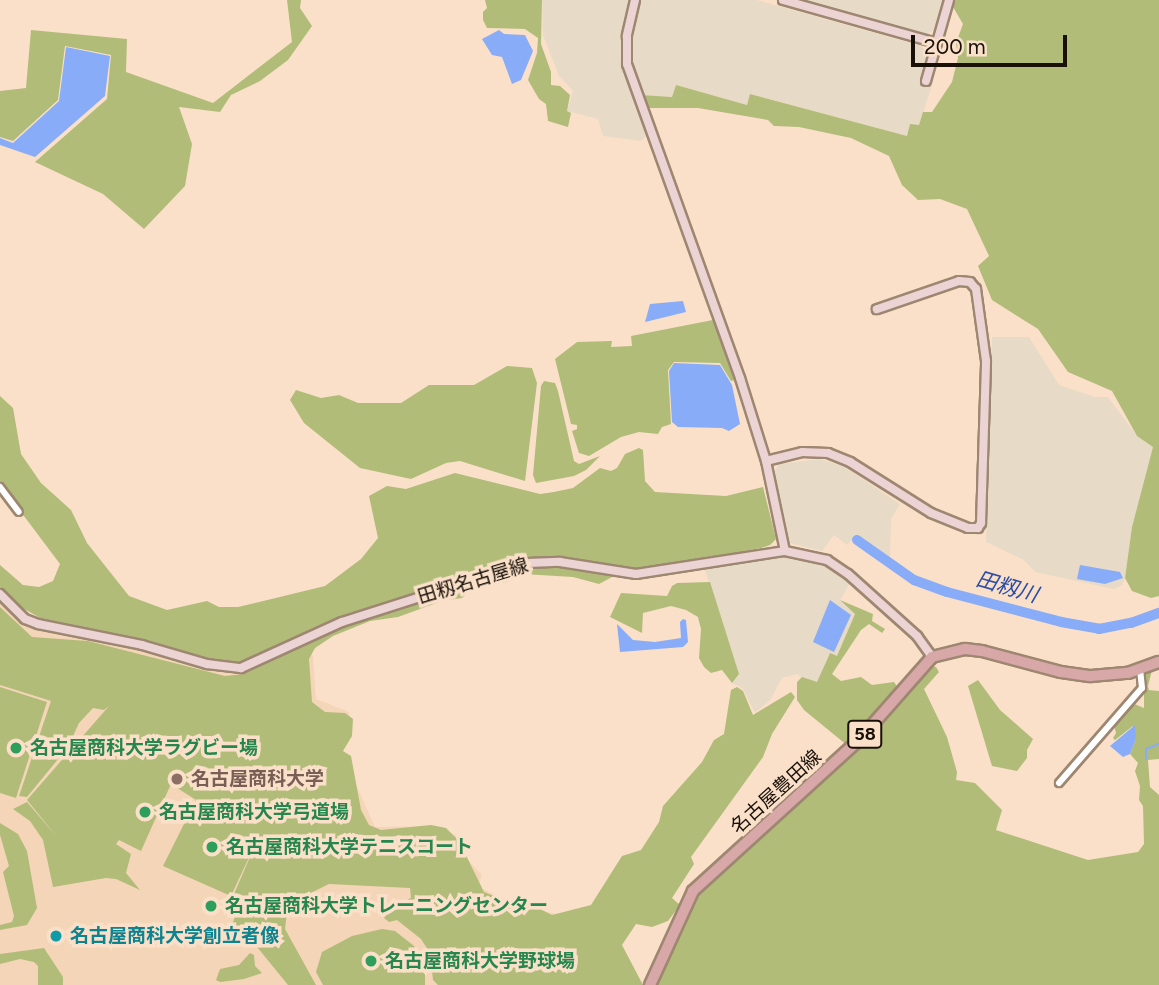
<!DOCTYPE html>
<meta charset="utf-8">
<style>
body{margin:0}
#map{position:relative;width:1159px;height:985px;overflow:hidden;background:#fae0c9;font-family:Figtree,"Noto Sans JP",sans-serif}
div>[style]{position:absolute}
.built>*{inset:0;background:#f4d5b7}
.industrial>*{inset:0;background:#e7dac6}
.green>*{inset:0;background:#b1bc79}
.water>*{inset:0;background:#88acf8}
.stream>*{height:2px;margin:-1px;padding:0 1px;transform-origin:1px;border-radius:1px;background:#88acf8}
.river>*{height:10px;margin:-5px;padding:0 5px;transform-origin:5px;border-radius:5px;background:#88acf8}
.roads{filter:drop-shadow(2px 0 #9e8771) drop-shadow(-2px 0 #9e8771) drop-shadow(0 2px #9e8771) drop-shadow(0 -2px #9e8771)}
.street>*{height:6px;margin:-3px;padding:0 3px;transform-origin:3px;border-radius:3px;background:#fff}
.secondary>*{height:8px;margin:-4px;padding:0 4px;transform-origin:4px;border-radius:4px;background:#ecd3d4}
.primary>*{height:10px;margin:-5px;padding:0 5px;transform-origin:5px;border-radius:5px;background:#d8a7a8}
.dots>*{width:19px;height:19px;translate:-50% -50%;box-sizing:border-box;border:4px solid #fae0c9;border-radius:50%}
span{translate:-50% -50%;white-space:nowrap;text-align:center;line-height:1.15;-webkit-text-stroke:7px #fae0c9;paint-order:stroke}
.shield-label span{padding:2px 5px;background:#fae0c9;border:2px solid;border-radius:5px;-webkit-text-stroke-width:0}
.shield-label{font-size:18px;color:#191109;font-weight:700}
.street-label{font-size:19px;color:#191109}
.leisure-label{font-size:19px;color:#27864d;font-weight:700}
.left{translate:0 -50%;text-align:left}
.education-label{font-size:19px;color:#785e54;font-weight:700}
.culture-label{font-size:19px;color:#0d838f;font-weight:700}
.water-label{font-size:21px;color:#2a4da5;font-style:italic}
.scale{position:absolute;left:911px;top:35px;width:156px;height:32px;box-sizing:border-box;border:4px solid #191109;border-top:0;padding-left:9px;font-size:21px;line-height:24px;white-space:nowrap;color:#191109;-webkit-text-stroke:5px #fae0c9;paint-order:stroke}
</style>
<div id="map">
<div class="built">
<div style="clip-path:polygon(0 603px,19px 621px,31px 627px,137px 648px,223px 671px,239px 672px,255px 667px,302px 644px,313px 656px,316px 699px,349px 712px,351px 724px,332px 732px,375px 827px,436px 826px,457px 836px,464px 856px,482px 875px,478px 887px,524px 908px,569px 916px,559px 985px,0 985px)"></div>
</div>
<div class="industrial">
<div style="clip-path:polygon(542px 0,630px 0,621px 41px,622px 61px,646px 136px,641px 141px,603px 136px,598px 119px,567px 111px,573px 91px,559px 76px,543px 35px)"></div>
<div style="clip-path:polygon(641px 0,757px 0,922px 46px,928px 55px,920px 79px,933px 82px,919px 125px,907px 136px,751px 94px,747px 105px,676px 85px,672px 97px,641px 95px,635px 78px,631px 41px)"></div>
<div style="clip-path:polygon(800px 0,944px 0,936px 29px,926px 35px)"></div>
<div style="clip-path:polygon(992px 337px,1029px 337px,1059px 385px,1095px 397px,1108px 397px,1137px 436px,1153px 447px,1132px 527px,1125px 578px,1122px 585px,1114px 589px,1035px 572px,1024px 560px,986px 542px)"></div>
<div style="clip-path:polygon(820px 459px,843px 466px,900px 504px,891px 519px,890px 558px,856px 535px,847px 545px,834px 535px,822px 551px,789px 543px,774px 472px,779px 464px)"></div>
<div style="clip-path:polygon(789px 556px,829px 566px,851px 581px,840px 600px,855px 614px,837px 656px,829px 654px,817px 683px,806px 681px,797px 674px,782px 678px,770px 700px,755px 713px,742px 688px,732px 683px,739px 674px,704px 567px)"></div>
</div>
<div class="green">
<div style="clip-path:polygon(287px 0,301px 0,300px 8px,312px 26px,288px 60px,260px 81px,231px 95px,220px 112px,179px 107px,192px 144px,185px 186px,144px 229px,103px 194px,35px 162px,107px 99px,111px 55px,65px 46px,58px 100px,13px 141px,0 137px,0 91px,26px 88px,31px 30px,127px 39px,126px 72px,213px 103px,292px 42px)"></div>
<div style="clip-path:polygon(485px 0,542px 0,541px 44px,551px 72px,551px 85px,560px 86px,570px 95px,567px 111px,571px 113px,568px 127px,548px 121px,546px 104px,539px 99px,528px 80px,537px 53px,538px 38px,525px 29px,487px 28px,483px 20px,483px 12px,487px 8px)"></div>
<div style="clip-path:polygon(955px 0,1159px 0,1159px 596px,1151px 598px,1132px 591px,1125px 578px,1132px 527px,1153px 447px,1137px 436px,1112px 391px,1068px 372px,1038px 329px,992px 300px,978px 266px,989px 256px,967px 209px,940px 199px,918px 200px,902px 185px,889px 156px,851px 138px,799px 127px,774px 126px,768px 120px,698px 108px,646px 108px,641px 95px,672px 97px,676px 85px,747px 105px,750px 94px,907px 136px,910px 124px,919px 125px,923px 112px,932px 112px,952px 82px,958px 58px,956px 43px,963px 24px,953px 7px)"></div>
<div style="clip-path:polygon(713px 320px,735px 380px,731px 381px,720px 363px,674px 362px,668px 370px,671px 424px,662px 427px,658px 434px,639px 432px,621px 437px,589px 456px,579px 453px,572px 431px,577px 429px,577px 425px,571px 424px,555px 359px,577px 342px,612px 341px,611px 347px,632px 346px,631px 336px)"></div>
<div style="clip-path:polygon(507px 366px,532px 368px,537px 383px,525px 481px,460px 461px,446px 463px,411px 479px,360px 468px,304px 423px,290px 400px,296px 390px,321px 398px,339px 395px,358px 403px,401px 403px,429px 385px,474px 385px)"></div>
<div style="clip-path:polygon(544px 381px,555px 383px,558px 391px,574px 461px,579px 464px,600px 456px,586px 470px,574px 476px,536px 483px,533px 475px,541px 386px)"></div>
<div style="clip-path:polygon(0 396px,13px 408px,21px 454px,41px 483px,71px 510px,87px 543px,129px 596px,167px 610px,207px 601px,219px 607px,238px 607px,325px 586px,361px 559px,378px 538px,369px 496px,387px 486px,406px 489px,455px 473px,540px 494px,554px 492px,573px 488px,600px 468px,611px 471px,617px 468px,625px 454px,639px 448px,643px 450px,645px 481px,655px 492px,726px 496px,763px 487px,776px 539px,770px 545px,761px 548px,655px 568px,636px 569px,562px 558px,512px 564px,323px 625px,247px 662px,222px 663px,142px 639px,44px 620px,17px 605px,0 587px,0 565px,23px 585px,39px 587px,53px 581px,60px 564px,0 484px)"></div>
<div style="clip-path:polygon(541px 565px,614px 576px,599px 584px,573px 577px,523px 574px,506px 582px,473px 588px,462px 598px,442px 601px,398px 617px,370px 621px,333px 636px,315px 648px,309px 659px,312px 702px,325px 712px,345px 713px,353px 719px,352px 736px,343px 751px,351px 756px,361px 810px,369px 825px,381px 830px,431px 825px,446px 828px,459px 841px,484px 892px,516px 905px,536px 907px,552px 915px,591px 905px,622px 856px,641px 850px,659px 822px,663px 806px,702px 762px,714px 740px,724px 734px,731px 690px,737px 687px,743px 691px,753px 715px,791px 692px,795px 697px,772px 734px,763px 757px,691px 857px,694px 864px,672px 898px,680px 905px,668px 921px,652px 927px,636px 924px,622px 945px,643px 985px,438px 985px,433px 980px,430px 953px,421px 939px,397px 920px,389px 922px,384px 918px,394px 906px,411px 898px,410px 888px,329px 884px,288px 904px,285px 929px,316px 985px,288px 985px,253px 942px,231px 928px,241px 899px,234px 894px,259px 836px,231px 896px,163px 866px,196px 800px,171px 784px,141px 851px,119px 840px,116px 844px,131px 854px,126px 873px,140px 890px,116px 879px,106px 878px,53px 887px,43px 840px,30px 821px,13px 809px,27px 802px,57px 837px,27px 800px,109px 706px,104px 710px,93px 708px,79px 723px,68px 747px,27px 797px,19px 796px,51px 701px,0 685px,0 607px,32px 637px,88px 641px,225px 676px,244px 674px,327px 632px)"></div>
<div style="clip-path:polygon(710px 582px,739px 674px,732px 683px,722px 670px,711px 673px,704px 667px,699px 658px,701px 629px,698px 617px,686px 610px,671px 606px,643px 613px,642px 633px,610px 617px,621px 593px,667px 596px,672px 586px,677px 583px)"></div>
<div style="clip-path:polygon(840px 600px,873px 614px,872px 621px,885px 629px,882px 633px,869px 624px,861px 630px,832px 674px,841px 681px,861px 677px,872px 685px,894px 682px,898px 688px,848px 746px,804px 710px,797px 700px,797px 682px,802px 677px,817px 682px,830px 653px,837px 656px,855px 614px)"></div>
<div style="clip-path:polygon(931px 666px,936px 667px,939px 672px,924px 689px,947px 737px,957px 772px,956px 780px,975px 783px,1002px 810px,996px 830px,1088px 860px,1138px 852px,1144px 844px,1143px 806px,1139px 800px,1140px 786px,1135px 771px,1138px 763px,1130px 754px,1136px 739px,1133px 726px,1115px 740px,1113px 738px,1116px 733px,1114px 725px,1132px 703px,1144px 708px,1144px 674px,1152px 670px,1148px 686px,1149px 690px,1159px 691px,1159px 759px,1148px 760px,1150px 787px,1159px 795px,1159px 985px,653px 985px,694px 897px,710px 879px,866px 740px,901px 697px,917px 683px,917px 676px)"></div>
<div style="clip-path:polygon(978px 680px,1000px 710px,1033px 739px,1027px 750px,1027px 758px,1017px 771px,992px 766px,968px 686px)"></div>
<div style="clip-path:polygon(0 687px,47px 702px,16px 798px,0 793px)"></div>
<div style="clip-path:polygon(0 823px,18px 834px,27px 851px,37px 908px,27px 925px,0 930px,0 925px,12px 922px,14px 916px,3px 872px,9px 866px,0 835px)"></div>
<div style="clip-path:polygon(382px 929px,395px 931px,414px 946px,425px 967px,425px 985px,323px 985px,316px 972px,322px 952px,352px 936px)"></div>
<div style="clip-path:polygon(44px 948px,63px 977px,63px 985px,38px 985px,38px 966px,34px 962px,20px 959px,0 964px,0 954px)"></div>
<div style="clip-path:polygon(250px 953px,254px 955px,255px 966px,262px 973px,244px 979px,220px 982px,216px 980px,220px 969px,239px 965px)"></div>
</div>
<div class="water">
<div style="clip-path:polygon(499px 30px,504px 34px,525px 35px,533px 51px,521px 80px,512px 84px,502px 57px,492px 55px,482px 39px)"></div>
<div style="clip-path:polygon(66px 47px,110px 56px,105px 96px,35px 157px,0 145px,0 138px,13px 143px,59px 101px)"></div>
<div style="clip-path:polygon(683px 301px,686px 312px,645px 322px,650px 304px)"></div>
<div style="clip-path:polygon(674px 363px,720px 365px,732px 385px,740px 424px,729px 431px,722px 428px,678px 427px,672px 422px,669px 371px)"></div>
<div style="clip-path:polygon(1080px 565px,1120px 572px,1123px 578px,1105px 584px,1077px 579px)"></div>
<div style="clip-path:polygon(830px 600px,851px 615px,834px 652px,813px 642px)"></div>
<div style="clip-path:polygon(683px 619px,686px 620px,688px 642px,683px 647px,620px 652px,617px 624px,633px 640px,655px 642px,681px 638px,680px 622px)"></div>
<div style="clip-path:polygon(1135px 725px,1136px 739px,1130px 754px,1123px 757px,1110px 746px)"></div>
</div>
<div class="stream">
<div style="left:1146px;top:759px;width:10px;rotate:-90deg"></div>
<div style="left:1146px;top:749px;width:14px;rotate:-21deg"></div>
</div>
<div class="river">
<div style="left:857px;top:540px;width:70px;rotate:35.1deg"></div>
<div style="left:914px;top:580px;width:35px;rotate:20deg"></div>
<div style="left:947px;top:592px;width:118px;rotate:14.7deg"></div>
<div style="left:1061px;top:622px;width:39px;rotate:10deg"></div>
<div style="left:1099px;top:629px;width:33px;rotate:-11deg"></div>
<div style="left:1131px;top:623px;width:30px;rotate:-20deg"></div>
</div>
<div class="roads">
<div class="street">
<div style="left:0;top:487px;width:31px;rotate:53deg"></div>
<div style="left:1059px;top:783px;width:126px;rotate:-48.9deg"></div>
<div style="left:1142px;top:688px;width:19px;rotate:-96deg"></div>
</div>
<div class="secondary">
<div style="left:635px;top:0;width:37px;rotate:103deg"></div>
<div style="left:627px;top:36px;width:28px;rotate:90deg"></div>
<div style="left:627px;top:64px;width:334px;rotate:70.2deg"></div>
<div style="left:740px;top:378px;width:87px;rotate:72.6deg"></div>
<div style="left:766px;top:461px;width:92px;rotate:78.1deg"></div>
<div style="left:783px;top:0;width:160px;rotate:15.6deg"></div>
<div style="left:926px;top:81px;width:84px;rotate:-74.1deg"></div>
<div style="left:766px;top:461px;width:37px;rotate:-14deg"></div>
<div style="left:802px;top:452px;width:26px;rotate:2deg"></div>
<div style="left:828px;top:453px;width:24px;rotate:22deg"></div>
<div style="left:850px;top:462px;width:96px;rotate:32.2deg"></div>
<div style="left:931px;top:513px;width:40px;rotate:22deg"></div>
<div style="left:968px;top:528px;width:10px"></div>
<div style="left:978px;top:528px;width:6px;rotate:-59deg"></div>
<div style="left:981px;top:523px;width:162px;rotate:-88.2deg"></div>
<div style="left:986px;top:361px;width:73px;rotate:-97.9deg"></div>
<div style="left:976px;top:289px;width:9px;rotate:-131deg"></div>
<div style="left:970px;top:282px;width:11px;rotate:-175deg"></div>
<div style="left:959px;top:281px;width:87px;rotate:161.1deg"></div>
<div style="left:0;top:594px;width:35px;rotate:45deg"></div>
<div style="left:25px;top:619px;width:14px;rotate:21deg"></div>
<div style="left:38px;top:624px;width:106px;rotate:11.4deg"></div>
<div style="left:142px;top:645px;width:68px;rotate:16.3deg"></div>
<div style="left:207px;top:664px;width:34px;rotate:7deg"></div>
<div style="left:241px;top:668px;width:111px;rotate:-24.5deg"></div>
<div style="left:342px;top:622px;width:194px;rotate:-17.7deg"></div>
<div style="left:527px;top:563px;width:33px;rotate:-2deg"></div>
<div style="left:560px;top:562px;width:77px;rotate:9deg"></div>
<div style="left:636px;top:574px;width:151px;rotate:-8.8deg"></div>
<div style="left:785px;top:551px;width:43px;rotate:12.1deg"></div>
<div style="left:827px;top:560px;width:25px;rotate:34deg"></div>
<div style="left:848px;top:574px;width:93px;rotate:41.9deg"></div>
<div style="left:917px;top:636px;width:26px;rotate:54deg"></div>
</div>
<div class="primary">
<div style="left:650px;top:985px;width:103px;rotate:-65.4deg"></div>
<div style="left:693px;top:891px;width:223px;rotate:-42.3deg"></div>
<div style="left:858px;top:741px;width:112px;rotate:-48.6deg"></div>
<div style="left:932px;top:657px;width:34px;rotate:-14deg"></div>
<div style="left:965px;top:649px;width:17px;rotate:7deg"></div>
<div style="left:982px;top:651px;width:82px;rotate:14.9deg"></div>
<div style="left:1061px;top:672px;width:30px;rotate:8deg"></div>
<div style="left:1091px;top:676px;width:37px;rotate:-5deg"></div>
<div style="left:1128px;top:673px;width:33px;rotate:-20deg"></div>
</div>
</div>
<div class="dots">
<div style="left:16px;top:748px;background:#2e9e5b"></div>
<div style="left:177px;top:779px;background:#8d6e63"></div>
<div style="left:145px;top:812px;background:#2e9e5b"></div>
<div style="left:212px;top:847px;background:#2e9e5b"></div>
<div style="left:211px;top:906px;background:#2e9e5b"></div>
<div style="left:56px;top:936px;background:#0f9aa8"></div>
<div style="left:371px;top:961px;background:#2e9e5b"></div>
</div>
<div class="shield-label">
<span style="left:865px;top:734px">58</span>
</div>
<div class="street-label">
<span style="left:473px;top:581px;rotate:-17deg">田籾名古屋線</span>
<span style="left:776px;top:792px;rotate:-42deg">名古屋豊田線</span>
</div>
<div class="leisure-label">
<span class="left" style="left:30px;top:748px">名古屋商科大学ラグビー場</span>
<span class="left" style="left:159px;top:812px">名古屋商科大学弓道場</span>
<span class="left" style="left:226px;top:847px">名古屋商科大学テニスコート</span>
<span class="left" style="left:225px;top:906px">名古屋商科大学トレーニングセンター</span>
<span class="left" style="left:385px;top:961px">名古屋商科大学野球場</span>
</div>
<div class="education-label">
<span class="left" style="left:191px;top:779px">名古屋商科大学</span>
</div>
<div class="culture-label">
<span class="left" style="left:70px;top:936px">名古屋商科大学創立者像</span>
</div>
<div class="water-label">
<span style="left:1007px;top:587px;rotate:16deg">田籾川</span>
</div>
<div class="scale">200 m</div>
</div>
